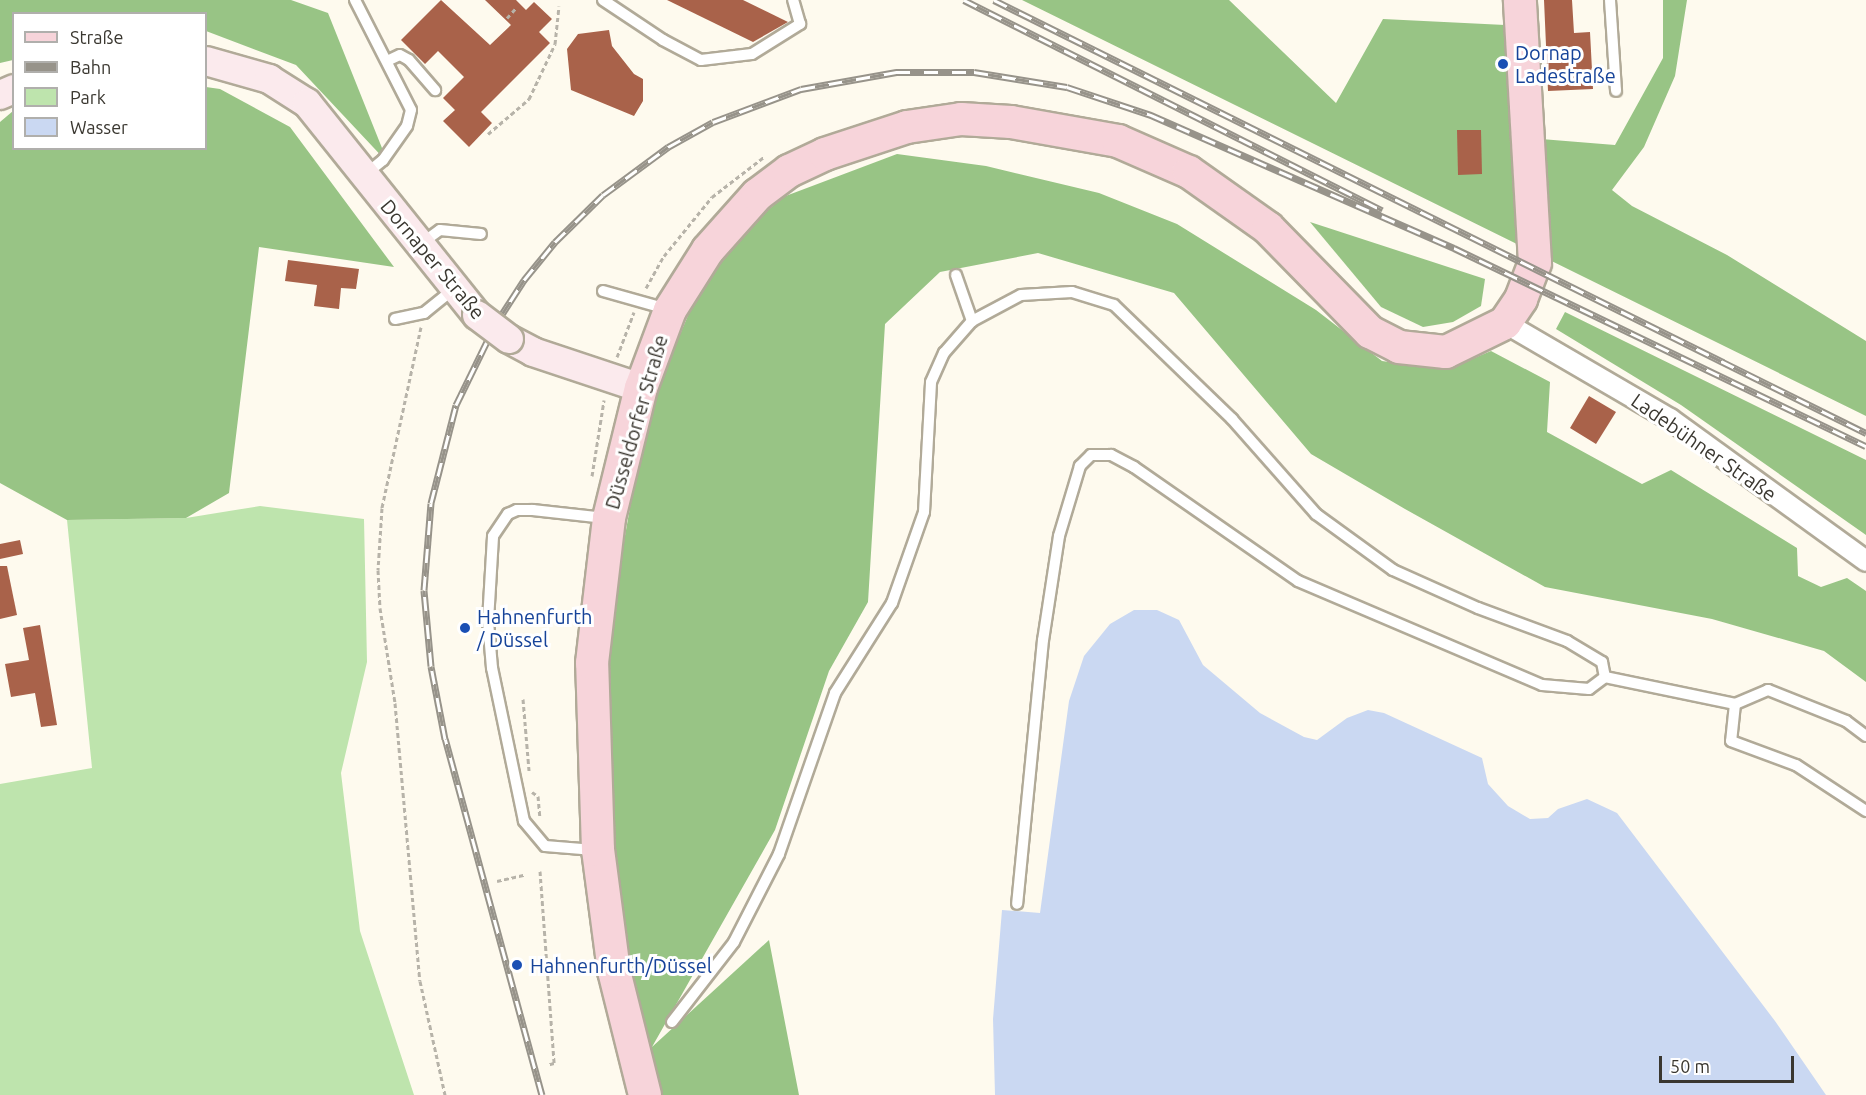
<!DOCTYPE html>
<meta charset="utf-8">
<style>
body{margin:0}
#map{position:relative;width:1866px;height:1095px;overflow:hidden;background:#fefaee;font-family:Ubuntu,sans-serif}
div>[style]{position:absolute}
.green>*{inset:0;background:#bee4ad}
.forest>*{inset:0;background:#98c485}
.water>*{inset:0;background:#cad8f2}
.building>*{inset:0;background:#a9624a}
.path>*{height:3px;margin-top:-1.5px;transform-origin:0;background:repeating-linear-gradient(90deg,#b7b3a9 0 4.5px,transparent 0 7.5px)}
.roads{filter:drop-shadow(2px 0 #b1aa98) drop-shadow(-2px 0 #b1aa98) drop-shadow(0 2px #b1aa98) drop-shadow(0 -2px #b1aa98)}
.service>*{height:10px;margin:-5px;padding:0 5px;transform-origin:5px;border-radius:5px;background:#fff}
.minor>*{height:20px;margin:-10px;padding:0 10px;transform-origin:10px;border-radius:10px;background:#fff}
.secondary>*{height:28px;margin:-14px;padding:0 14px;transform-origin:14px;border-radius:14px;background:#fbeaed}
.primary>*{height:32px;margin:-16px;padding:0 16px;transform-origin:16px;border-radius:16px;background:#f7d4da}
.rail>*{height:7px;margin-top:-3.5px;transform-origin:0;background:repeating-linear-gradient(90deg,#fff 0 14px,#97938a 0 28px);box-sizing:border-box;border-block:2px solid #97938a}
.bridges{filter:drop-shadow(2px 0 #b1aa98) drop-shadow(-2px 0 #b1aa98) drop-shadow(0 2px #b1aa98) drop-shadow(0 -2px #b1aa98)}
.secondary-bridge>*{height:28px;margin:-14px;padding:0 14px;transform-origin:14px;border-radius:14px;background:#fbeaed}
.dots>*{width:16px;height:16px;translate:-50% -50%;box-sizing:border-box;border:3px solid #fff;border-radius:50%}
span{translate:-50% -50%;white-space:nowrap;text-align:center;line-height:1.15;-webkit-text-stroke:6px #fff;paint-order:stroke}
.transit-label{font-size:20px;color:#164399}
.left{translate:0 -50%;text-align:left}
.street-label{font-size:20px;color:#3a3730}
.legend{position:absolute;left:12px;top:12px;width:195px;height:138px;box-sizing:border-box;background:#fff;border:2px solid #b0afac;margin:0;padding:8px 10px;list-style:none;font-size:18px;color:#3a3730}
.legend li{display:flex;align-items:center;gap:12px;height:30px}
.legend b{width:30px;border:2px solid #b0afac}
.scale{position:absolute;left:1659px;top:1056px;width:135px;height:27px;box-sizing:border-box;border:3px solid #3a3730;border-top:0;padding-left:8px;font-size:18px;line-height:21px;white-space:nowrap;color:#3a3730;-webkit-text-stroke:4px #fff;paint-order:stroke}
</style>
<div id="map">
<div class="green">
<div style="clip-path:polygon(260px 506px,364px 519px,367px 662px,341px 773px,360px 931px,414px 1095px,0 1095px,0 784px,92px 768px,67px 520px,186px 518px)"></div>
</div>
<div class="forest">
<div style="clip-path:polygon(0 0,291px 0,328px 13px,388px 163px,296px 65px,206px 31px,206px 14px,14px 14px,13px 60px,0 63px)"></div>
<div style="clip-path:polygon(1022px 0,1229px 0,1336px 103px,1383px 19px,1505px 25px,1541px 139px,1615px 145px,1663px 58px,1663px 0,1687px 0,1675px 76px,1644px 147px,1612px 190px,1632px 206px,1727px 255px,1866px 341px,1866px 416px)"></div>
<div style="clip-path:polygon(206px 87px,220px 89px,290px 127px,394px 267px,259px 247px,229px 493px,186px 518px,67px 520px,0 483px,0 122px,13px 111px,14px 148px,206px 148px)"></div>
<div style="clip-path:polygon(897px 154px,986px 166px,1099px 193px,1177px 224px,1316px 310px,1382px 361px,1446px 370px,1491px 351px,1550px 382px,1547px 432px,1642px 484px,1671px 470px,1797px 548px,1798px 576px,1821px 587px,1847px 578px,1866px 591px,1866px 682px,1824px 651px,1712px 619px,1545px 587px,1405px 509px,1311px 454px,1174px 293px,1038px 253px,940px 272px,885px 324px,868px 602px,829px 671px,775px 830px,652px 1047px,769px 940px,799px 1095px,662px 1095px,627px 968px,602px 732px,615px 592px,647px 412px,712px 259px,783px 197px)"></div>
<div style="clip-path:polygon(1310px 222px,1485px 279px,1481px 306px,1453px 322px,1423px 327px,1381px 307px)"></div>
<div style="clip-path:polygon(1565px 312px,1866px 460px,1866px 535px,1681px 405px,1556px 329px)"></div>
</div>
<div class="water">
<div style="clip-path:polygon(1134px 610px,1157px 610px,1179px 620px,1203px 665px,1260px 713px,1304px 737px,1317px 740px,1347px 718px,1368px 710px,1384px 713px,1482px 758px,1488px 784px,1508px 806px,1530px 819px,1548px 818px,1558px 809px,1587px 799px,1617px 813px,1775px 1021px,1826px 1095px,995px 1095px,993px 1019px,1002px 910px,1040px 913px,1069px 701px,1084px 656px,1110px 624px)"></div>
</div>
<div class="building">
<div style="clip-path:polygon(441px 0,490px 45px,511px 25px,485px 0,516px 0,526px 10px,534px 2px,552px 19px,539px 32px,550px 43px,481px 112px,492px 123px,469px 147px,443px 121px,455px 110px,443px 98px,464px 77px,438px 51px,425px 64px,401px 40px)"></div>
<div style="clip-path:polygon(667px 0,743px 0,788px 22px,753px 42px)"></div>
<div style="clip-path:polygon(1544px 0,1572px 0,1574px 33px,1590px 32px,1593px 89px,1548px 91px)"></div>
<div style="clip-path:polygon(609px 30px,612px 46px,634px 74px,643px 79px,643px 101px,634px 116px,571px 90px,567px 49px,578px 34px)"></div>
<div style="clip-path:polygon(1457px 130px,1481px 130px,1482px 174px,1458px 175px)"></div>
<div style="clip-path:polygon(288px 260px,359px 269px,356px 289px,341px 288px,339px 309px,314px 306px,317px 285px,285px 281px)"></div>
<div style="clip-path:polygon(1589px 396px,1616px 412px,1596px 444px,1570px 428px)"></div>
<div style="clip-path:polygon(20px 540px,23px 554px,0 559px,0 544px)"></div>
<div style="clip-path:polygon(0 566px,7px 566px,17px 615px,0 619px)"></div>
<div style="clip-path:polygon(40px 625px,57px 725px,41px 727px,35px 693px,11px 697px,5px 664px,29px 660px,23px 628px)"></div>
</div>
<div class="path">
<div style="left:507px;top:18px;width:13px;rotate:-48deg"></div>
<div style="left:488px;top:134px;width:54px;rotate:-40.5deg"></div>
<div style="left:529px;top:99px;width:61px;rotate:-64.7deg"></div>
<div style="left:555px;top:44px;width:38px;rotate:-84deg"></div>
<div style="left:646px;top:288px;width:37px;rotate:-61deg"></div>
<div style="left:664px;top:256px;width:76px;rotate:-50.9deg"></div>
<div style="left:712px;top:197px;width:67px;rotate:-37.7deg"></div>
<div style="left:421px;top:327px;width:185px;rotate:102.2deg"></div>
<div style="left:382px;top:508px;width:62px;rotate:93.7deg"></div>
<div style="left:378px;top:570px;width:38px;rotate:87deg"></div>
<div style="left:380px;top:608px;width:96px;rotate:81deg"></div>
<div style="left:395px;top:703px;width:279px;rotate:84.9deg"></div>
<div style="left:420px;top:981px;width:117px;rotate:77.6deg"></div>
<div style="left:617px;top:357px;width:48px;rotate:-69.3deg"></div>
<div style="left:592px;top:476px;width:77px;rotate:-81deg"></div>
<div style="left:523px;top:699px;width:72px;rotate:85.2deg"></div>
<div style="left:532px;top:792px;width:7px;rotate:34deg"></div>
<div style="left:538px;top:796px;width:22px;rotate:85deg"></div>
<div style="left:540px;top:871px;width:193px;rotate:85.8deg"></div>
<div style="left:554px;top:1063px;width:7px;rotate:164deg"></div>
<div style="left:497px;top:881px;width:28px;rotate:-13deg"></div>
</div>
<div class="roads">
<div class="service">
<div style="left:355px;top:0;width:123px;rotate:63deg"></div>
<div style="left:411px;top:110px;width:16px;rotate:104deg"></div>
<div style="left:407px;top:126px;width:42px;rotate:125.2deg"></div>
<div style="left:383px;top:160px;width:22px;rotate:141deg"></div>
<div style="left:603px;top:0;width:72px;rotate:33.7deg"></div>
<div style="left:663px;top:40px;width:43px;rotate:27.8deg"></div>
<div style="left:701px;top:60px;width:51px;rotate:-6.7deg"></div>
<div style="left:752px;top:54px;width:57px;rotate:-32deg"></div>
<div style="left:800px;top:24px;width:25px;rotate:-106deg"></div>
<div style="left:1610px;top:0;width:91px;rotate:86.2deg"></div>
<div style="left:387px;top:61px;width:14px;rotate:-25deg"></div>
<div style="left:400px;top:55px;width:10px;rotate:29deg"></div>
<div style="left:409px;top:60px;width:40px;rotate:49deg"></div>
<div style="left:422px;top:243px;width:22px;rotate:-36deg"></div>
<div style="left:440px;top:230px;width:41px;rotate:5.6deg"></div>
<div style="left:956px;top:275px;width:49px;rotate:70.8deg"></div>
<div style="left:603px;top:291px;width:66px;rotate:15.7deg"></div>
<div style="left:395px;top:319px;width:30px;rotate:-12deg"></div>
<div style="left:424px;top:313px;width:38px;rotate:-39deg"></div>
<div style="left:1605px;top:677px;width:133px;rotate:11.7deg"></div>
<div style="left:1866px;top:736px;width:25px;rotate:-143deg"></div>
<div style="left:1846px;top:721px;width:84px;rotate:-158.3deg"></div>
<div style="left:1768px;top:690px;width:36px;rotate:157deg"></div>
<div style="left:1735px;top:704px;width:37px;rotate:96deg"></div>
<div style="left:1731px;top:741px;width:69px;rotate:20.3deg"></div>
<div style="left:1796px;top:765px;width:84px;rotate:33.3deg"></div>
<div style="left:594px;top:850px;width:49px;rotate:-175.3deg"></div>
<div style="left:545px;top:846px;width:33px;rotate:-130deg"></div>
<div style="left:524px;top:821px;width:156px;rotate:-101.8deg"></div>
<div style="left:492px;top:668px;width:47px;rotate:-94.9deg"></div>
<div style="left:488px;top:621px;width:85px;rotate:-86.6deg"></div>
<div style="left:493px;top:536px;width:27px;rotate:-56deg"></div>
<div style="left:508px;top:514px;width:10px;rotate:-24deg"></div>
<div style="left:517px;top:510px;width:16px"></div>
<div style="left:533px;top:510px;width:72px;rotate:6.3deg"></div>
<div style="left:672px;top:1022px;width:101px;rotate:-52.2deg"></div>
<div style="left:734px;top:942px;width:99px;rotate:-62.9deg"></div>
<div style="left:779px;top:854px;width:170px;rotate:-70.8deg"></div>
<div style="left:835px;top:693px;width:107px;rotate:-57.7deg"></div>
<div style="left:892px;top:603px;width:96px;rotate:-70.6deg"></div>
<div style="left:924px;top:512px;width:130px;rotate:-86.9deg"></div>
<div style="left:931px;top:382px;width:32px;rotate:-66deg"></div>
<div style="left:944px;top:353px;width:43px;rotate:-48.8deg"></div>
<div style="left:972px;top:321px;width:55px;rotate:-28deg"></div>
<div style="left:1021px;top:295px;width:51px;rotate:-3.4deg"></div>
<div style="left:1072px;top:292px;width:44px;rotate:17.2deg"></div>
<div style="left:1114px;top:305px;width:164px;rotate:44deg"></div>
<div style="left:1232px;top:419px;width:127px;rotate:48.5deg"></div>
<div style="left:1316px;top:514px;width:95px;rotate:36deg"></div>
<div style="left:1393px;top:570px;width:93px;rotate:24.1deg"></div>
<div style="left:1478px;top:608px;width:95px;rotate:20.3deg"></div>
<div style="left:1567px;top:641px;width:41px;rotate:31deg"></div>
<div style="left:1602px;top:662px;width:15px;rotate:79deg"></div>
<div style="left:1605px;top:677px;width:20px;rotate:143deg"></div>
<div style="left:1589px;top:689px;width:47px;rotate:-175.1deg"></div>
<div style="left:1542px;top:685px;width:265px;rotate:-156.9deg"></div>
<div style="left:1298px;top:581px;width:200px;rotate:-145.2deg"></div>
<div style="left:1134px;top:467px;width:26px;rotate:-152deg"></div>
<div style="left:1111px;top:455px;width:20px;rotate:180deg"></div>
<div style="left:1091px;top:455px;width:16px;rotate:135deg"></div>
<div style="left:1080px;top:466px;width:73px;rotate:106.7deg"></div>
<div style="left:1059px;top:536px;width:105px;rotate:98.7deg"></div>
<div style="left:1043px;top:640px;width:265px;rotate:95.6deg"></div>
</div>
<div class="minor">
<div style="left:1505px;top:323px;width:191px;rotate:30.2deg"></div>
<div style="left:1670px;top:419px;width:242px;rotate:35.9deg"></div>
</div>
<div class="secondary">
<div style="left:206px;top:61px;width:66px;rotate:15.9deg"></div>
<div style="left:269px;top:79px;width:45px;rotate:32.3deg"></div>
<div style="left:307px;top:103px;width:272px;rotate:51.3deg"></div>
<div style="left:0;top:95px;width:15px;rotate:-23deg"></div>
<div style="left:509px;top:339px;width:27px;rotate:28deg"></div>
<div style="left:533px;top:352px;width:114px;rotate:18.4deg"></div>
</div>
<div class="primary">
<div style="left:645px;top:1095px;width:128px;rotate:-104deg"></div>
<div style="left:614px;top:971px;width:122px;rotate:-97.5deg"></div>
<div style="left:598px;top:850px;width:187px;rotate:-91.8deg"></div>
<div style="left:592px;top:663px;width:146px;rotate:-83.3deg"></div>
<div style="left:609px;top:518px;width:134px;rotate:-76.2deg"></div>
<div style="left:641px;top:388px;width:83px;rotate:-69.6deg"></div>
<div style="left:670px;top:310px;width:71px;rotate:-57.7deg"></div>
<div style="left:708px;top:250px;width:74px;rotate:-48.3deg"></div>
<div style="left:757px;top:195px;width:40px;rotate:-37deg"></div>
<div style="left:789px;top:171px;width:40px;rotate:-25deg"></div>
<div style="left:825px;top:154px;width:86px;rotate:-18.2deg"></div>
<div style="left:907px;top:127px;width:55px;rotate:-8.4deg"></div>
<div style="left:961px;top:119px;width:50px;rotate:3.4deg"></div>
<div style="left:1011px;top:122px;width:109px;rotate:10.1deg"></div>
<div style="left:1118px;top:141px;width:77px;rotate:23.6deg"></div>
<div style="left:1189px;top:172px;width:97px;rotate:35.3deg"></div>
<div style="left:1268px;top:228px;width:146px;rotate:45.6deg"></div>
<div style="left:1370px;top:332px;width:33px;rotate:27deg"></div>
<div style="left:1399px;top:347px;width:47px;rotate:6.1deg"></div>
<div style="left:1446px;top:352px;width:66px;rotate:-26.2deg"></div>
<div style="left:1505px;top:323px;width:29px;rotate:-56deg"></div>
<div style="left:1521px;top:299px;width:39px;rotate:-69deg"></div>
<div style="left:1535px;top:263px;width:263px;rotate:-93.3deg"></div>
</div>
</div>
<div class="rail">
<div style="left:964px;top:0;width:468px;rotate:26.7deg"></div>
<div style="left:994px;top:0;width:974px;rotate:26.41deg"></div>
<div style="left:542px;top:1095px;width:369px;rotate:-105.2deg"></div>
<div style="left:445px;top:739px;width:74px;rotate:-100.9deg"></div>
<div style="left:431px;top:666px;width:76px;rotate:-95.3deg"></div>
<div style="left:424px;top:590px;width:87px;rotate:-85.4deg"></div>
<div style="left:431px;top:503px;width:101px;rotate:-75.7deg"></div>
<div style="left:456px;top:405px;width:89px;rotate:-64deg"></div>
<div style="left:495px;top:325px;width:54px;rotate:-57.2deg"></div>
<div style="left:524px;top:280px;width:49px;rotate:-50.8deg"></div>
<div style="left:555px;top:242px;width:67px;rotate:-44.4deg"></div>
<div style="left:603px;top:195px;width:81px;rotate:-36.4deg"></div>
<div style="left:668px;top:147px;width:51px;rotate:-29.1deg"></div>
<div style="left:713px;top:122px;width:94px;rotate:-20.6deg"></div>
<div style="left:801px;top:89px;width:97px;rotate:-10.1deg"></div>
<div style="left:896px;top:72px;width:78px"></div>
<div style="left:974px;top:72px;width:94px;rotate:9.2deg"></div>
<div style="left:1067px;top:87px;width:89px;rotate:18.4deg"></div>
<div style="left:1151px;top:115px;width:331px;rotate:23.7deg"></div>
<div style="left:1454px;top:248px;width:457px;rotate:25.7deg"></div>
</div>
<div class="bridges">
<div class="secondary-bridge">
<div style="left:477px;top:315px;width:40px;rotate:37deg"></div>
</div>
</div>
<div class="dots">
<div style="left:1503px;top:64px;background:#1a4fb4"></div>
<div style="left:465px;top:628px;background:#1a4fb4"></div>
<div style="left:517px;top:965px;background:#1a4fb4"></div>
</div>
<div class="transit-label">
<span class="left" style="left:1515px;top:64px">Dornap<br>Ladestraße</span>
<span class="left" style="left:477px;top:628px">Hahnenfurth<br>/ Düssel</span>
<span class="left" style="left:530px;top:965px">Hahnenfurth/Düssel</span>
</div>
<div class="street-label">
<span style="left:433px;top:259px;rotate:50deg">Dornaper Straße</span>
<span style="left:636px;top:422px;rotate:-74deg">Düsseldorfer Straße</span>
<span style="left:1704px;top:447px;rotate:35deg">Ladebühner Straße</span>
</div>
<ul class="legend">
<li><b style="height:8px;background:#f7d4da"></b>Straße</li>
<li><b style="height:8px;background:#97938a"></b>Bahn</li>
<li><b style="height:16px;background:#bee4ad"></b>Park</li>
<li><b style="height:16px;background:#cad8f2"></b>Wasser</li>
</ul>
<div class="scale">50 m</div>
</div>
